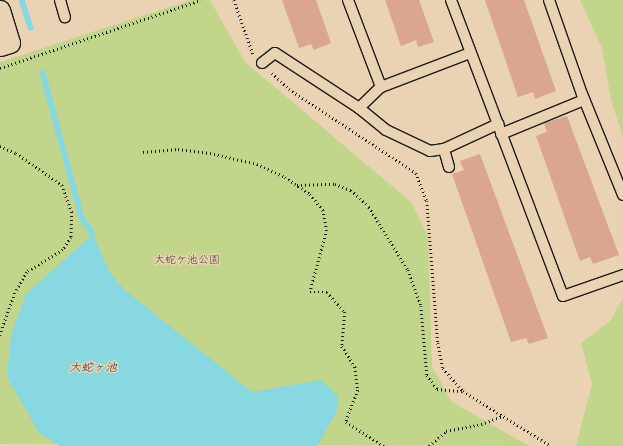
<!DOCTYPE html>
<meta charset="utf-8">
<style>
body{margin:0}
#map{position:relative;width:623px;height:446px;overflow:hidden;background:#ead3b3;font-family:"Playpen Sans","Klee One",sans-serif}
div>[style]{position:absolute}
.green>*{inset:0;background:#c2d68b}
.water>*{inset:0;background:#87d8e1}
.stream>*{height:5.5px;margin:-2.75px;padding:0 2.75px;transform-origin:2.75px;border-radius:2.75px;background:#87d8e1}
.building>*{inset:0;background:#daa68f}
.path>*{height:2.5px;margin-top:-1.25px;transform-origin:0;background:repeating-linear-gradient(90deg,#1c1c1c 0 1px,transparent 0 4px)}
.roads{filter:drop-shadow(1px 0 #1c1c1c) drop-shadow(-1px 0 #1c1c1c) drop-shadow(0 1px #1c1c1c) drop-shadow(0 -1px #1c1c1c)}
.lane>*{height:10px;margin:-5px;padding:0 5px;transform-origin:5px;border-radius:5px;background:#ead3b3}
.street>*{height:19px;margin:-9.5px;padding:0 9.5px;transform-origin:9.5px;border-radius:9.5px;background:#ead3b3}
span{translate:-50% -50%;white-space:nowrap;text-align:center;line-height:1.15;-webkit-text-stroke:3px #ead3b3;paint-order:stroke}
.park-label{font-size:11px;color:#3d4132}
.water-label{font-size:12px;color:#314243;font-style:italic}
</style>
<div id="map">
<div class="green">
<div style="clip-path:polygon(191px 0,210px 0,245px 62px,412px 203px,428px 237px,432px 366px,452px 402px,529px 446px,0 444px,0 62px)"></div>
<div style="clip-path:polygon(580px 0,623px 0,623px 137px,611px 100px,602px 48px)"></div>
<div style="clip-path:polygon(623px 298px,623px 446px,576px 446px,592px 384px,581px 343px,610px 321px)"></div>
</div>
<div class="water">
<div style="clip-path:polygon(93px 234px,110px 273px,126px 291px,252px 392px,321px 380px,337px 395px,337px 411px,317px 446px,60px 446px,39px 433px,7px 377px,11px 335px,26px 294px)"></div>
</div>
<div class="stream">
<div style="left:22px;top:0;width:29px;rotate:72deg"></div>
<div style="left:43px;top:73px;width:150px;rotate:74.9deg"></div>
<div style="left:82px;top:218px;width:19px;rotate:55deg"></div>
</div>
<div class="building">
<div style="clip-path:polygon(282px 0,316px 0,331px 43px,314px 50px,311px 44px,299px 48px)"></div>
<div style="clip-path:polygon(385px 0,419px 0,434px 42px,418px 47px,416px 40px,401px 46px)"></div>
<div style="clip-path:polygon(485px 0,524px 0,556px 91px,535px 99px,533px 92px,518px 97px)"></div>
<div style="clip-path:polygon(567px 116px,619px 255px,593px 264px,590px 257px,580px 261px,536px 136px,547px 132px,544px 123px)"></div>
<div style="clip-path:polygon(480px 154px,548px 338px,529px 344px,526px 338px,511px 342px,452px 174px,464px 170px,460px 161px)"></div>
</div>
<div class="path">
<div style="left:234px;top:0;width:57px;rotate:70.6deg"></div>
<div style="left:0;top:68px;width:212px;rotate:-18.7deg"></div>
<div style="left:272px;top:73px;width:23px;rotate:43deg"></div>
<div style="left:289px;top:89px;width:152px;rotate:33.5deg"></div>
<div style="left:416px;top:173px;width:30px;rotate:69deg"></div>
<div style="left:427px;top:201px;width:142px;rotate:85.6deg"></div>
<div style="left:438px;top:343px;width:25px;rotate:79deg"></div>
<div style="left:443px;top:368px;width:30px;rotate:49deg"></div>
<div style="left:463px;top:391px;width:104px;rotate:32deg"></div>
<div style="left:0;top:146px;width:17px;rotate:24deg"></div>
<div style="left:16px;top:153px;width:56px;rotate:34.8deg"></div>
<div style="left:62px;top:185px;width:29px;rotate:70deg"></div>
<div style="left:72px;top:212px;width:25px;rotate:92deg"></div>
<div style="left:71px;top:237px;width:15px;rotate:122deg"></div>
<div style="left:63px;top:250px;width:42px;rotate:148.6deg"></div>
<div style="left:27px;top:272px;width:24px;rotate:120deg"></div>
<div style="left:15px;top:293px;width:45px;rotate:109.7deg"></div>
<div style="left:143px;top:152px;width:35px;rotate:-5deg"></div>
<div style="left:178px;top:149px;width:32px;rotate:7deg"></div>
<div style="left:210px;top:153px;width:48px;rotate:13.2deg"></div>
<div style="left:257px;top:164px;width:31px;rotate:25deg"></div>
<div style="left:285px;top:177px;width:30px;rotate:34deg"></div>
<div style="left:310px;top:194px;width:21px;rotate:51deg"></div>
<div style="left:323px;top:210px;width:20px;rotate:79deg"></div>
<div style="left:327px;top:230px;width:64px;rotate:105.3deg"></div>
<div style="left:310px;top:292px;width:17px"></div>
<div style="left:327px;top:292px;width:27px;rotate:48deg"></div>
<div style="left:345px;top:312px;width:34px;rotate:95deg"></div>
<div style="left:342px;top:346px;width:25px;rotate:58deg"></div>
<div style="left:355px;top:367px;width:23px;rotate:83deg"></div>
<div style="left:358px;top:390px;width:34px;rotate:111deg"></div>
<div style="left:346px;top:422px;width:45px;rotate:32.3deg"></div>
<div style="left:297px;top:185px;width:38px;rotate:-2deg"></div>
<div style="left:335px;top:184px;width:17px;rotate:21deg"></div>
<div style="left:351px;top:190px;width:25px;rotate:43deg"></div>
<div style="left:369px;top:207px;width:74px;rotate:58.2deg"></div>
<div style="left:408px;top:270px;width:38px;rotate:70deg"></div>
<div style="left:421px;top:306px;width:69px;rotate:85deg"></div>
<div style="left:427px;top:375px;width:17px;rotate:54deg"></div>
<div style="left:437px;top:389px;width:25px;rotate:5deg"></div>
<div style="left:429px;top:446px;width:23px;rotate:-41deg"></div>
<div style="left:446px;top:431px;width:36px;rotate:-11deg"></div>
<div style="left:481px;top:424px;width:23px;rotate:-20deg"></div>
</div>
<div class="roads">
<div class="lane">
<div style="left:60px;top:0;width:18px;rotate:74deg"></div>
<div style="left:348px;top:0;width:93px;rotate:69.2deg"></div>
<div style="left:381px;top:87px;width:95px;rotate:-20.9deg"></div>
<div style="left:451px;top:0;width:316px;rotate:69.3deg"></div>
<div style="left:563px;top:296px;width:64px;rotate:-19.3deg"></div>
<div style="left:549px;top:0;width:100px;rotate:70.7deg"></div>
<div style="left:582px;top:94px;width:109px;rotate:67.9deg"></div>
<div style="left:262px;top:63px;width:16px;rotate:-38deg"></div>
<div style="left:275px;top:53px;width:100px;rotate:33.2deg"></div>
<div style="left:359px;top:108px;width:35px;rotate:39deg"></div>
<div style="left:386px;top:130px;width:49px;rotate:25.5deg"></div>
<div style="left:430px;top:151px;width:14px;rotate:-8deg"></div>
<div style="left:359px;top:108px;width:30px;rotate:-44deg"></div>
<div style="left:501px;top:134px;width:90px;rotate:-22.3deg"></div>
<div style="left:449px;top:167px;width:19px;rotate:-106deg"></div>
<div style="left:444px;top:149px;width:60px;rotate:-24.8deg"></div>
</div>
<div class="street">
<div style="left:0;top:10px;width:34px;rotate:73deg"></div>
<div style="left:10px;top:43px;width:10px;rotate:163deg"></div>
</div>
</div>
<div class="park-label">
<span style="left:187px;top:259px">大蛇ケ池公園</span>
</div>
<div class="water-label">
<span style="left:93px;top:367px">大蛇ヶ池</span>
</div>
</div>
